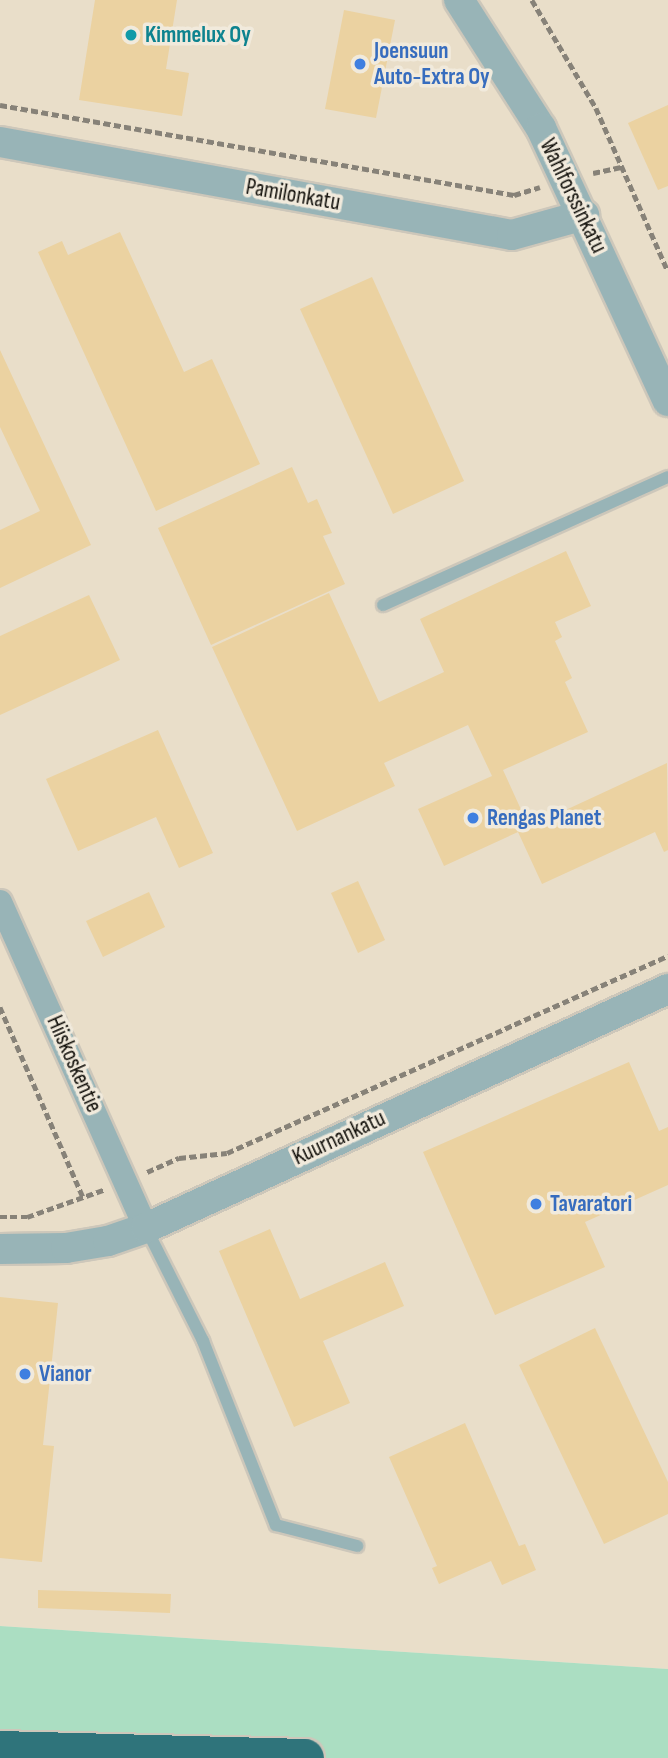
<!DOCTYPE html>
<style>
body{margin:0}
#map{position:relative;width:668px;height:1758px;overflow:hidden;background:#f1eadc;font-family:"Sofia Sans Condensed",sans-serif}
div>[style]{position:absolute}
.built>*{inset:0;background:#e9dec9}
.green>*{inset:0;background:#abdec2}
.building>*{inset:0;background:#ebd2a1}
.path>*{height:4.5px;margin-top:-2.25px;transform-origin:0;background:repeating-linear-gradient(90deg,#878278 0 7px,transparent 0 10.5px)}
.roads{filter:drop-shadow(2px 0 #cdc7ba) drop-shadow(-2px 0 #cdc7ba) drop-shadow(0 2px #cdc7ba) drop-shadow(0 -2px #cdc7ba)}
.service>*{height:12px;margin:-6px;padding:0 6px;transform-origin:6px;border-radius:6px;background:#98b4b7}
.minor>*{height:24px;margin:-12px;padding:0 12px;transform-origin:12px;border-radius:12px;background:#98b4b7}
.tertiary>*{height:30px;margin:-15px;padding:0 15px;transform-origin:15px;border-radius:15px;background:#98b4b7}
.motorway>*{height:38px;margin:-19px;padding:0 19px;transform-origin:19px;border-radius:19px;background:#2f747b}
.dots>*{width:19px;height:19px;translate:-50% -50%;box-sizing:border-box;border:4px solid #f1eadc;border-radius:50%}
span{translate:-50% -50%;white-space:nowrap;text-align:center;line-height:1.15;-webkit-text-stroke:7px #f1eadc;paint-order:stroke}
.culture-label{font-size:23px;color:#0d838f;font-weight:700}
.left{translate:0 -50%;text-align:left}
.shop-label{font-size:23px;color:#366cbe;font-weight:700}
.street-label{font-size:23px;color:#100e09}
</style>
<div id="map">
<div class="built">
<div style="clip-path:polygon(0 0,668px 0,668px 1669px,0 1626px)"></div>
</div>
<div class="green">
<div style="clip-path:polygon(0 1626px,668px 1669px,668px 1758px,0 1758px)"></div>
</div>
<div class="building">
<div style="clip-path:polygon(95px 0,177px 0,166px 69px,189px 73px,182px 116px,79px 100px)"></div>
<div style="clip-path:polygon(344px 10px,395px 20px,376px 118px,325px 109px)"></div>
<div style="clip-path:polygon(668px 105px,668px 186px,658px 190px,628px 123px)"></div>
<div style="clip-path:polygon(120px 232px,184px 372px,212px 359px,260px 464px,156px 511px,38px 252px,62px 241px,68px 255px)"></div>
<div style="clip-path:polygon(372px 277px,464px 481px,393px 514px,300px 309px)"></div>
<div style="clip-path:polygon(0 350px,91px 545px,0 588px,0 530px,40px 511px,0 427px)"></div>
<div style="clip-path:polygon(292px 467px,308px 503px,317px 499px,332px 533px,323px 536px,345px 584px,211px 645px,158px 528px)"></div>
<div style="clip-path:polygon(566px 551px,591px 606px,555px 622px,562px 637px,555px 641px,572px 678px,565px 682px,588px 732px,503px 770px,529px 827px,667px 763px,668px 850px,664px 852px,655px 832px,542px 884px,518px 832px,444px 866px,418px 809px,492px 776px,468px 725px,384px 763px,395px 786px,297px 831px,212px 647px,329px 593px,379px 702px,444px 672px,420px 619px)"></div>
<div style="clip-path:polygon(89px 595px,120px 660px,0 715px,0 636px)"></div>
<div style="clip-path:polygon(158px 730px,213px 853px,179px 868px,156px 817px,78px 851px,46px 779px)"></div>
<div style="clip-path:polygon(358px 881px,385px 940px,358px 953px,331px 893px)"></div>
<div style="clip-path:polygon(149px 892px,165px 927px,103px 957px,86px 921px)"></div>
<div style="clip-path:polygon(629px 1062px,659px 1131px,668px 1127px,668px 1185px,585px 1222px,605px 1267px,495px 1315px,423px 1152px)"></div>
<div style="clip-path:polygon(270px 1229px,300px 1299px,385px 1262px,404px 1306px,323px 1341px,350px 1403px,294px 1427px,219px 1251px)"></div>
<div style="clip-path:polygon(0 1297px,58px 1303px,43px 1445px,54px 1446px,42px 1562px,0 1558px)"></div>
<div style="clip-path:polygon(595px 1328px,668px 1482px,668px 1514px,604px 1544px,519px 1365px)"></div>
<div style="clip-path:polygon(465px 1423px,519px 1546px,525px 1544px,536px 1570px,502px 1585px,491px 1561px,439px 1584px,432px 1568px,437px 1566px,389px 1457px)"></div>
<div style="clip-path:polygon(38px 1590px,171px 1594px,170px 1613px,38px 1608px)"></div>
</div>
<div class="path">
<div style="left:532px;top:0;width:126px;rotate:59.3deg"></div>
<div style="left:596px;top:108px;width:178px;rotate:66.2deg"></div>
<div style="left:0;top:105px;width:522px;rotate:9.93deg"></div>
<div style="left:514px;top:195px;width:27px;rotate:-17deg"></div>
<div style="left:593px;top:173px;width:30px;rotate:-12deg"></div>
<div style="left:0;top:1007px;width:207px;rotate:66.4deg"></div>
<div style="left:147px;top:1172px;width:35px;rotate:-24deg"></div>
<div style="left:179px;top:1158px;width:48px;rotate:-5.9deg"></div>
<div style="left:227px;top:1153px;width:483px;rotate:-24.1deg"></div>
<div style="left:0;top:1217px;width:27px"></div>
<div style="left:27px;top:1217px;width:81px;rotate:-19.6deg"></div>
</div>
<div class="roads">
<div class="service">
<div style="left:383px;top:605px;width:312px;rotate:-24.2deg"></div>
<div style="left:146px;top:1228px;width:127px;rotate:63.2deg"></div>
<div style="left:203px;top:1341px;width:198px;rotate:68.4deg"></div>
<div style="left:276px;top:1525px;width:84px;rotate:14.5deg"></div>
</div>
<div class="minor">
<div style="left:0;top:902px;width:357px;rotate:65.9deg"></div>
</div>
<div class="tertiary">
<div style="left:459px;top:0;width:152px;rotate:57.4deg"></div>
<div style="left:541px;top:128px;width:301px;rotate:65.1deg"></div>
<div style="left:0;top:142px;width:520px;rotate:10.29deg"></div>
<div style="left:512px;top:235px;width:75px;rotate:-15.5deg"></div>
<div style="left:0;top:1249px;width:66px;rotate:-0.9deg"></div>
<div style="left:66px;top:1248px;width:43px;rotate:-9.5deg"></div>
<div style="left:108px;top:1241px;width:40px;rotate:-18.9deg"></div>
<div style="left:146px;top:1228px;width:574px;rotate:-24.6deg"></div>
</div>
<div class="motorway">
<div style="left:0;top:1750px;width:305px;rotate:1.5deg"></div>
</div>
</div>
<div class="dots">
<div style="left:131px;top:35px;background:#0f9aa8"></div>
<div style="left:360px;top:64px;background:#3f7fe0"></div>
<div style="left:473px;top:818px;background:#3f7fe0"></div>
<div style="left:536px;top:1204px;background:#3f7fe0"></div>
<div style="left:25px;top:1374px;background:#3f7fe0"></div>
</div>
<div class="culture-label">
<span class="left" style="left:145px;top:35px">Kimmelux Oy</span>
</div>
<div class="shop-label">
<span class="left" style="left:374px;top:64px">Joensuun<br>Auto-Extra Oy</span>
<span class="left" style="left:487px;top:818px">Rengas Planet</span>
<span class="left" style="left:550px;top:1204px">Tavaratori</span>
<span class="left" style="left:39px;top:1374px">Vianor</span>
</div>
<div class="street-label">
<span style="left:293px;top:195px;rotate:10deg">Pamilonkatu</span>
<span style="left:573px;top:196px;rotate:64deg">Wahlforssinkatu</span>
<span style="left:74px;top:1064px;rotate:66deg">Hiiskoskentie</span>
<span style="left:339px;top:1138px;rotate:-25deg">Kuurnankatu</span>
</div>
</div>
